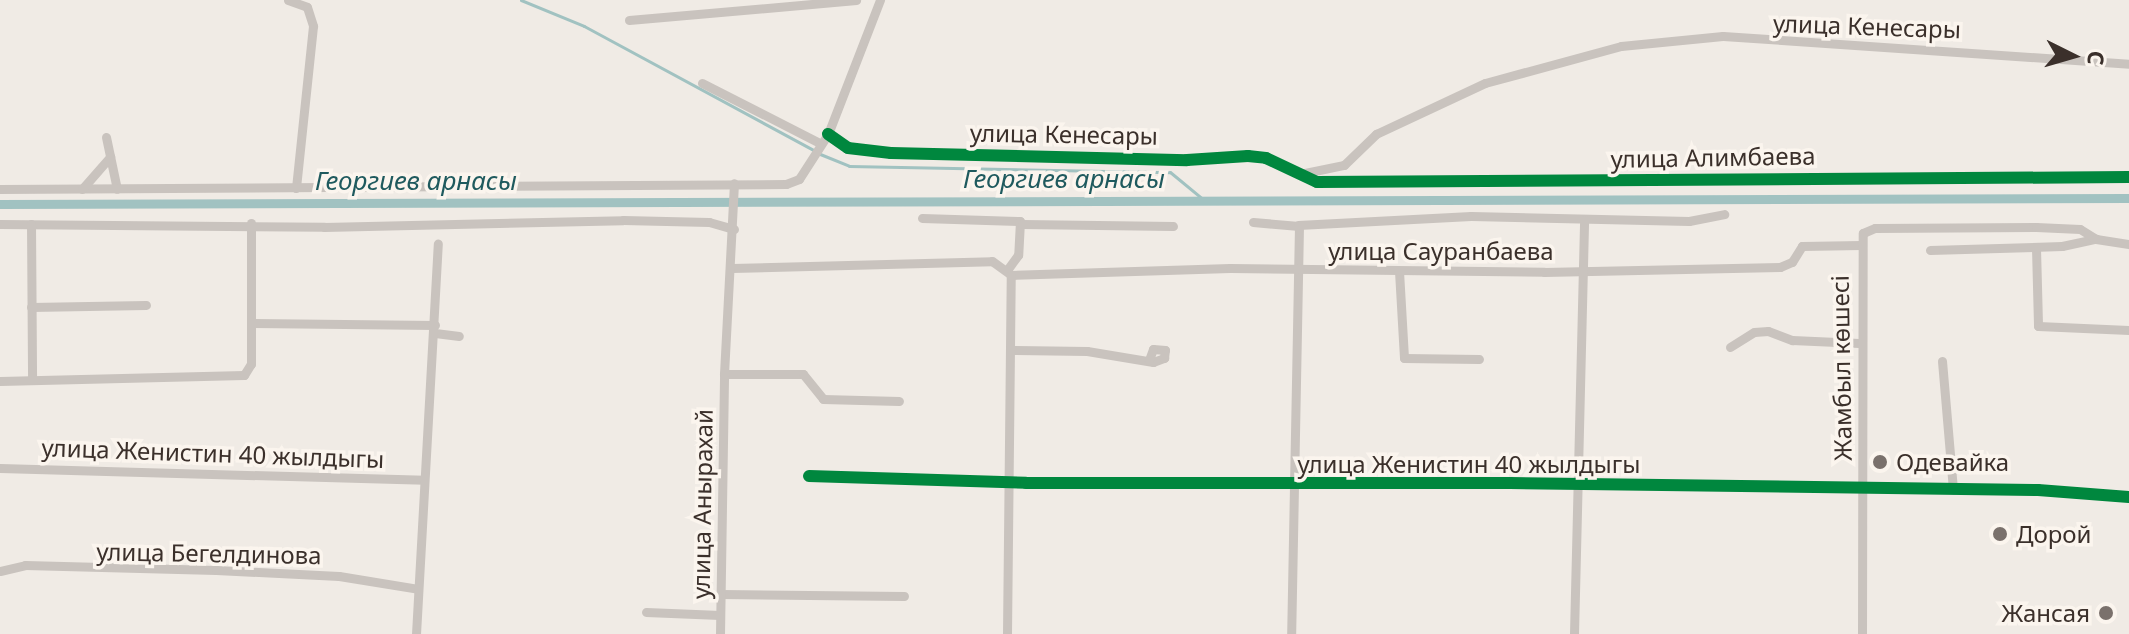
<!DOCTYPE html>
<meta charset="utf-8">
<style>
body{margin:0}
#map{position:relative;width:2129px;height:634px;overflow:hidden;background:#f0ebe5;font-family:"Noto Sans",sans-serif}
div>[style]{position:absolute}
.stream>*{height:3px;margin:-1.5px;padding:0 1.5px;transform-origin:1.5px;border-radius:1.5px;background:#a1c2c1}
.canal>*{height:9px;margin:-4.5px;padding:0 4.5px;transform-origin:4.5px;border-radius:4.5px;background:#a1c2c1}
.street>*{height:9px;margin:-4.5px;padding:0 4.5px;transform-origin:4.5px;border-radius:4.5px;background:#c9c3be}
.cycleway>*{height:12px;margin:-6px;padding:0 6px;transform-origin:6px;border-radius:6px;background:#00873e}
.dots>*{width:22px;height:22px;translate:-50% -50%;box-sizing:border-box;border:4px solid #fbf5ee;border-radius:50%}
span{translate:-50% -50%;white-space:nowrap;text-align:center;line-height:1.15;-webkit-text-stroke:7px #fbf5ee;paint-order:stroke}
.street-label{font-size:24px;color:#3b302b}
.poi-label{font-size:24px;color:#3b302b}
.left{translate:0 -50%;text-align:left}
.right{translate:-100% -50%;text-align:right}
.water-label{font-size:26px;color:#1f5a5e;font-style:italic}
.north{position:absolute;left:2033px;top:16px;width:80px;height:80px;-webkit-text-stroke:6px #fbf5ee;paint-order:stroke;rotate:95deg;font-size:22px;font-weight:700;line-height:32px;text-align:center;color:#3b302b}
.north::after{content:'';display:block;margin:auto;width:28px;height:36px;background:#3b302b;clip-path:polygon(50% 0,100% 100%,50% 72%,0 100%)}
</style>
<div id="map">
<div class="stream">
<div style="left:521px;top:0;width:68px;rotate:22.4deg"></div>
<div style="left:584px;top:26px;width:260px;rotate:28.4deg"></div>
<div style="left:820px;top:154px;width:31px;rotate:22deg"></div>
<div style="left:849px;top:166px;width:321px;rotate:1.1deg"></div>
<div style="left:1170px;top:172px;width:45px;rotate:39.6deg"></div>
</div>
<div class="canal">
<div style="left:0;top:204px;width:2129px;rotate:-0.16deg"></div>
</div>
<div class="street">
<div style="left:288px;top:0;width:20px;rotate:20deg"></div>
<div style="left:307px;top:7px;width:20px;rotate:72deg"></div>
<div style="left:313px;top:26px;width:163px;rotate:96deg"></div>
<div style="left:629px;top:20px;width:228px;rotate:-5deg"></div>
<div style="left:702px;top:83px;width:132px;rotate:27deg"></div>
<div style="left:828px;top:134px;width:24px;rotate:35deg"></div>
<div style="left:848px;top:148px;width:43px;rotate:6.6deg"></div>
<div style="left:891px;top:153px;width:296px;rotate:1.4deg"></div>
<div style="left:1187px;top:160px;width:61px;rotate:-3.8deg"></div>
<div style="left:1248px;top:156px;width:18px;rotate:6deg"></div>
<div style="left:1266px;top:158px;width:56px;rotate:25.2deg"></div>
<div style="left:1317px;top:182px;width:812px;rotate:-0.35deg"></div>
<div style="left:106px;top:137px;width:53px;rotate:78.1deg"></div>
<div style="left:1300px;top:174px;width:45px;rotate:-11.6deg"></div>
<div style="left:1344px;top:165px;width:45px;rotate:-44.1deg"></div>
<div style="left:1376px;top:134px;width:120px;rotate:-25.1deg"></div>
<div style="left:1485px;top:83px;width:141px;rotate:-15.2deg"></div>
<div style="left:1621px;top:46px;width:102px;rotate:-5.6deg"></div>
<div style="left:1723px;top:36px;width:407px;rotate:3.9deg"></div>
<div style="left:0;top:189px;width:786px;rotate:-0.36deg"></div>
<div style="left:786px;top:184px;width:14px;rotate:-21deg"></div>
<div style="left:799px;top:179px;width:54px;rotate:-57.2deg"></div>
<div style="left:828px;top:134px;width:144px;rotate:-68.8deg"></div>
<div style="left:82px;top:189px;width:43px;rotate:-48.8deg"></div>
<div style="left:922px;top:218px;width:98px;rotate:1.8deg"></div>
<div style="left:1020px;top:221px;width:34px;rotate:93deg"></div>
<div style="left:1018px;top:255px;width:17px;rotate:126deg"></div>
<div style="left:1253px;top:222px;width:46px;rotate:5deg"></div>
<div style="left:1299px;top:226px;width:408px;rotate:91.1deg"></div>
<div style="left:0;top:224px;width:324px;rotate:0.5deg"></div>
<div style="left:324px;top:227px;width:299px;rotate:-1.3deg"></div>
<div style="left:623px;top:220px;width:86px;rotate:1.3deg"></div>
<div style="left:709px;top:222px;width:26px;rotate:16deg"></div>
<div style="left:31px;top:224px;width:156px;rotate:89.6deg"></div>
<div style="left:1022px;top:224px;width:151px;rotate:0.8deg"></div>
<div style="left:1298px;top:225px;width:173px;rotate:-3deg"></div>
<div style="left:1471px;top:216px;width:218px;rotate:1.3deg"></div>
<div style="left:1689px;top:221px;width:36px;rotate:-11deg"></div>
<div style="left:2036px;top:248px;width:78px;rotate:88.5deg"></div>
<div style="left:2038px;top:326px;width:91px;rotate:2.5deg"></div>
<div style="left:1930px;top:250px;width:132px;rotate:-1.7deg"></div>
<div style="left:2062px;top:246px;width:35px;rotate:-12deg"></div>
<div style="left:732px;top:268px;width:260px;rotate:-1.5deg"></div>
<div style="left:992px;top:261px;width:24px;rotate:36deg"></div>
<div style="left:1399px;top:271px;width:87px;rotate:86.7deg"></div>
<div style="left:1404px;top:358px;width:75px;rotate:0.8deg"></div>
<div style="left:1011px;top:275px;width:219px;rotate:-1.8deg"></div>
<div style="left:1230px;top:268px;width:314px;rotate:0.7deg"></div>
<div style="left:1544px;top:272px;width:236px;rotate:-1.2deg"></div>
<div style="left:1780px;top:267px;width:13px;rotate:-23deg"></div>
<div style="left:1792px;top:262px;width:19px;rotate:-58deg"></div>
<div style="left:1802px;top:246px;width:59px;rotate:-1deg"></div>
<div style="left:31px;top:307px;width:115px;rotate:-1deg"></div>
<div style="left:252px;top:323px;width:183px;rotate:0.6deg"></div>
<div style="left:435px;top:333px;width:24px;rotate:7deg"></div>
<div style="left:1730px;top:347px;width:28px;rotate:-32deg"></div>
<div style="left:1754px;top:332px;width:14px;rotate:-4deg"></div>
<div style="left:1768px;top:331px;width:26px;rotate:21deg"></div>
<div style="left:1792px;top:340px;width:67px;rotate:2.6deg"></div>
<div style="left:1011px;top:350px;width:76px;rotate:0.8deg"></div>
<div style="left:1087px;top:351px;width:67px;rotate:9.5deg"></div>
<div style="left:1153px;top:362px;width:12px;rotate:-20deg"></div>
<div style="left:1164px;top:358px;width:8px;rotate:-83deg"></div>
<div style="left:1165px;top:350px;width:12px;rotate:-175deg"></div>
<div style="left:1153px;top:349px;width:12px;rotate:110deg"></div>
<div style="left:1942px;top:361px;width:129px;rotate:85.1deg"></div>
<div style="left:724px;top:374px;width:79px"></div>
<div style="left:803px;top:374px;width:32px;rotate:51deg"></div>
<div style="left:823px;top:399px;width:76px;rotate:1.5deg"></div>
<div style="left:0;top:381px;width:244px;rotate:-1.4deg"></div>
<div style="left:244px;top:375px;width:13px;rotate:-58deg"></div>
<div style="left:251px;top:364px;width:141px;rotate:-90deg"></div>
<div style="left:0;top:468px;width:424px;rotate:1.6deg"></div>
<div style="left:809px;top:476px;width:217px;rotate:1.8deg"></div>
<div style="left:1026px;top:483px;width:484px"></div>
<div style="left:1510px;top:483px;width:528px;rotate:0.76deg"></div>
<div style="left:2038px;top:490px;width:91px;rotate:4.4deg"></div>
<div style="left:0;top:571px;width:26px;rotate:-13deg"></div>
<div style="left:25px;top:565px;width:191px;rotate:1.5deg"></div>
<div style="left:216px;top:570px;width:123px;rotate:2.8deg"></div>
<div style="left:339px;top:576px;width:80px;rotate:9.3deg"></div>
<div style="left:721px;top:594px;width:183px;rotate:0.6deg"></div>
<div style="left:646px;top:612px;width:74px;rotate:2.3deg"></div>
<div style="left:416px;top:634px;width:391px;rotate:-86.8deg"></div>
<div style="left:720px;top:634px;width:260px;rotate:-89.1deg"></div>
<div style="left:724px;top:374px;width:191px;rotate:-87deg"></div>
<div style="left:1007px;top:634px;width:359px;rotate:-89.4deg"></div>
<div style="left:1574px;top:634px;width:414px;rotate:-88.6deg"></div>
<div style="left:1862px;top:634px;width:401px;rotate:-89.9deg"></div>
<div style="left:1863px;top:233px;width:13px;rotate:-23deg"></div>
<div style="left:1875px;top:228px;width:161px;rotate:-0.4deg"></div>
<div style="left:2036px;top:227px;width:44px;rotate:2.6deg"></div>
<div style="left:2080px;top:229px;width:19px;rotate:32deg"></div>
<div style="left:2096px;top:239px;width:33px;rotate:9deg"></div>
</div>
<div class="cycleway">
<div style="left:828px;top:134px;width:24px;rotate:35deg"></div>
<div style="left:848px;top:148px;width:43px;rotate:6.6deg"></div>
<div style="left:891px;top:153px;width:296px;rotate:1.4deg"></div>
<div style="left:1187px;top:160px;width:61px;rotate:-3.8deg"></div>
<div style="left:1248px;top:156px;width:18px;rotate:6deg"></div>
<div style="left:1266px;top:158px;width:56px;rotate:25.2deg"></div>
<div style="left:1317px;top:182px;width:812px;rotate:-0.35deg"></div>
<div style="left:809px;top:476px;width:217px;rotate:1.8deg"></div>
<div style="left:1026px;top:483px;width:484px"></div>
<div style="left:1510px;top:483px;width:528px;rotate:0.76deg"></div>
<div style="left:2038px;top:490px;width:91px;rotate:4.4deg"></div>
</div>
<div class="dots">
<div style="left:1880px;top:462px;background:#7a716c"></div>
<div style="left:2000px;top:534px;background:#7a716c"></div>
<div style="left:2106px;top:613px;background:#7a716c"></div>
</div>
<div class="street-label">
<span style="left:1867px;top:26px;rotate:2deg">улица Кенесары</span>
<span style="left:1064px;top:134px;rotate:1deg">улица Кенесары</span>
<span style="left:1713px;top:157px;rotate:-1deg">улица Алимбаева</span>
<span style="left:1441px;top:251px">улица Сауранбаева</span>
<span style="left:1841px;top:368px;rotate:-91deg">Жамбыл көшесі</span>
<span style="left:213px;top:453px;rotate:2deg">улица Женистин 40 жылдыгы</span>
<span style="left:1469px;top:464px">улица Женистин 40 жылдыгы</span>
<span style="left:702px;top:504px;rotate:-89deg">улица Анырахай</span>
<span style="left:209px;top:553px;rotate:1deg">улица Бегелдинова</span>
</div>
<div class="poi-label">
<span class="left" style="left:1896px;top:462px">Одевайка</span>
<span class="left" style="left:2016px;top:534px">Дорой</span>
<span class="right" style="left:2090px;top:613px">Жансая</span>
</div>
<div class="water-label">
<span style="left:1064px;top:179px">Георгиев арнасы</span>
<span style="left:416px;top:181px">Георгиев арнасы</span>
</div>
<div class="north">С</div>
</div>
